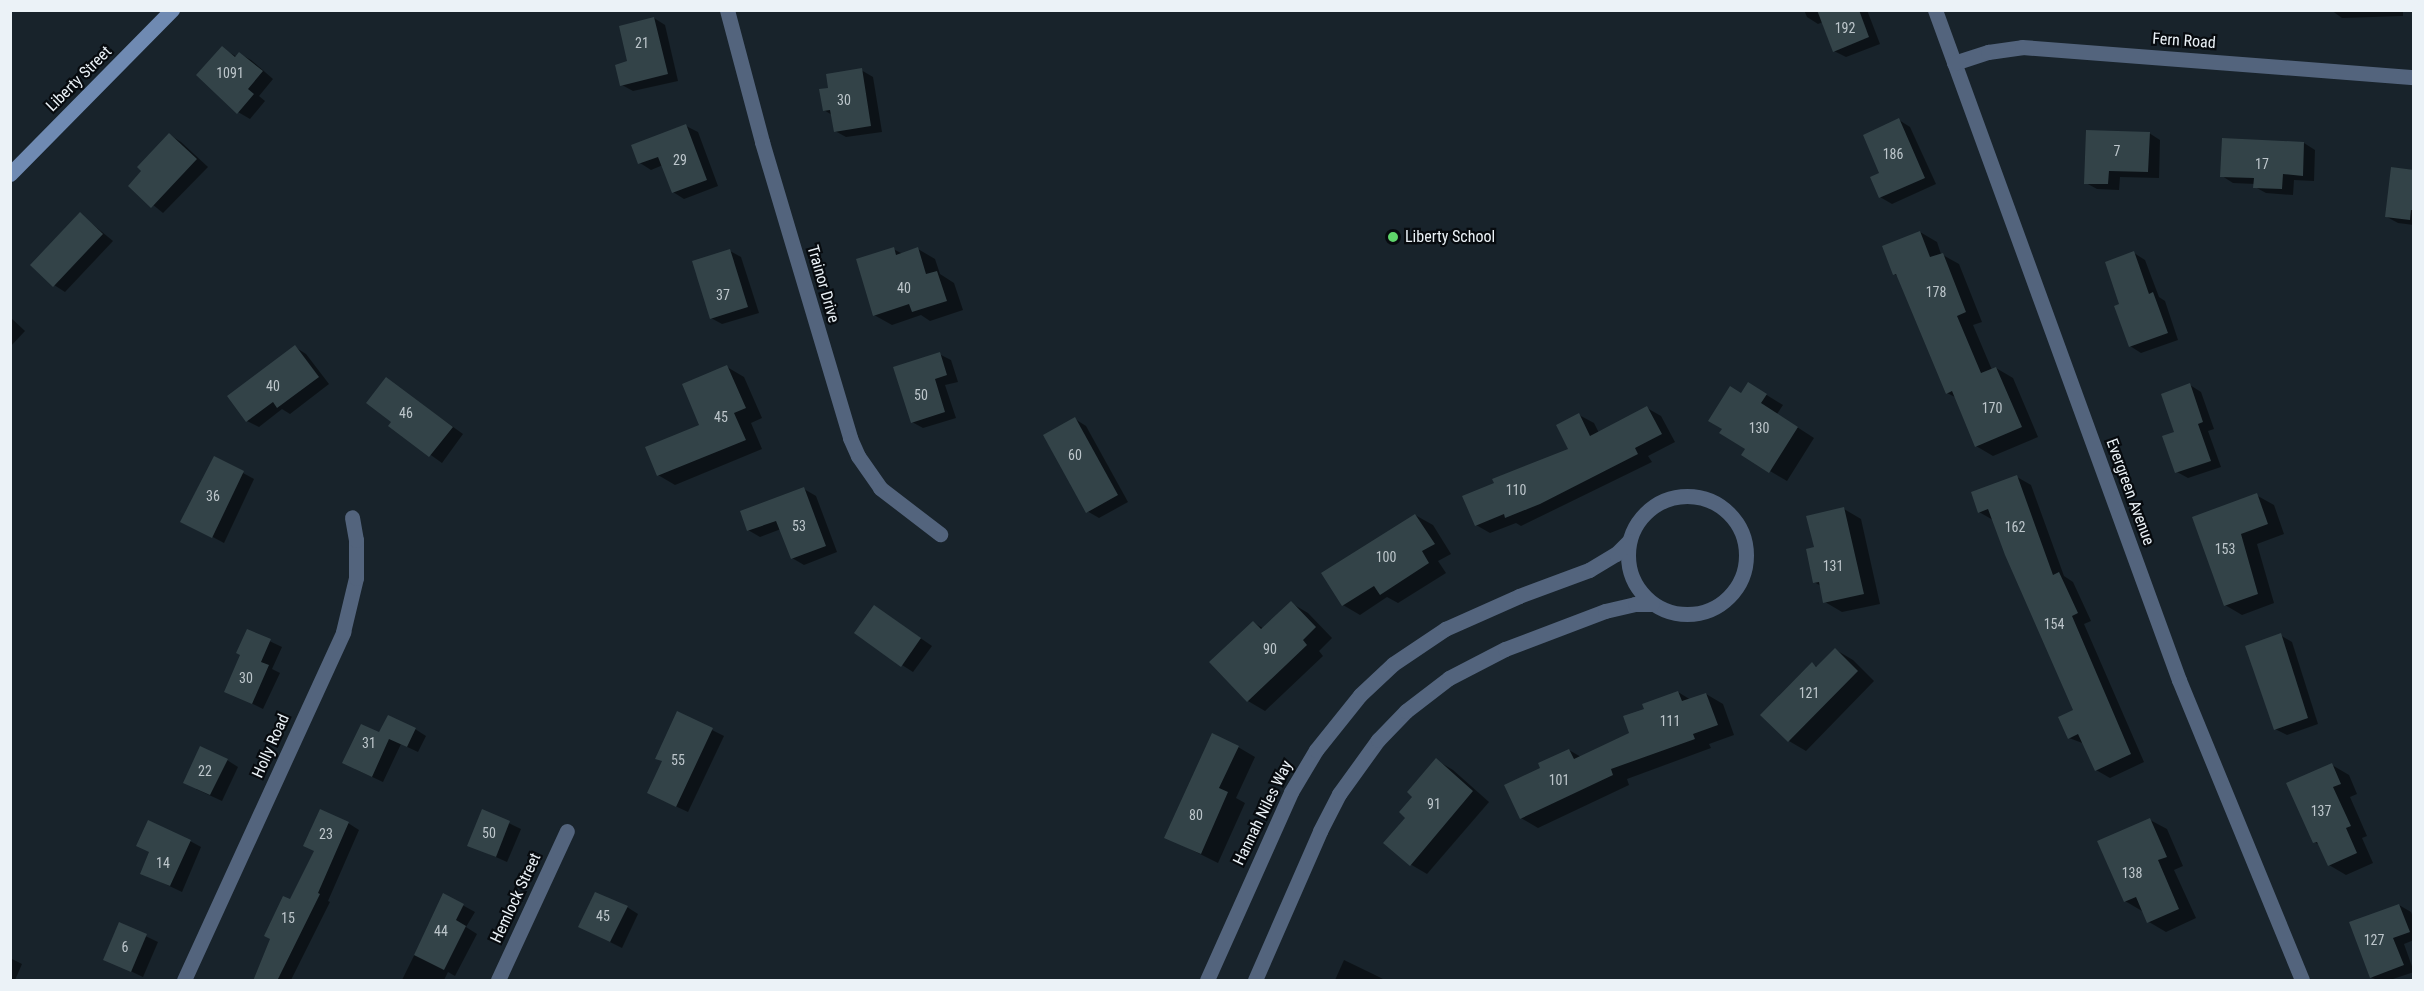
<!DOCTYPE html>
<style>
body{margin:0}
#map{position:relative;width:2424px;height:991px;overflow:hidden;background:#18232b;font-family:"Roboto Condensed",sans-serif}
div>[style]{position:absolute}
.shadow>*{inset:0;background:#0007}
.building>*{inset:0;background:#334348}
.street>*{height:15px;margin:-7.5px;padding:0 7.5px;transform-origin:7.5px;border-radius:7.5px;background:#53647d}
.street>.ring{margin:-7.5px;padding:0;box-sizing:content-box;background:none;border:15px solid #53647d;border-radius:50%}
.secondary>*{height:15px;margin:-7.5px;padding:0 7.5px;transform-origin:7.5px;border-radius:7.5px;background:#6f8ab2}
.dots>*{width:16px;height:16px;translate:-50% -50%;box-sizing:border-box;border:3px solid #070b0f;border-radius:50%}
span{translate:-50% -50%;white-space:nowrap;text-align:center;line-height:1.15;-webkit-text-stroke:4.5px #070b0f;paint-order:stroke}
.number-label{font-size:14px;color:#bdc6cb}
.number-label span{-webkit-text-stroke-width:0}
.street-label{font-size:16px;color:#ebf2f7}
.poi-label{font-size:16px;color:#ebf2f7}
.left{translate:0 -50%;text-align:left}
.frame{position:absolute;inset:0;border:12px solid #ebf2f7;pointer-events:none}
</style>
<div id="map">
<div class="shadow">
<div style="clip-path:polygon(1804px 10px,1867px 10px,1880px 44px,1846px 57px,1834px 51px,1823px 22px,1818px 24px,1807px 17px)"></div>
<div style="clip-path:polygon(2331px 10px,2403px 10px,2403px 16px,2342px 18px)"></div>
<div style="clip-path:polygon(654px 18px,665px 25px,678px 81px,633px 91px,622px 85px,629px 62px)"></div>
<div style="clip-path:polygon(222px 48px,237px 57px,240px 54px,251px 60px,273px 79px,259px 96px,265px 101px,250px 119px,238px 112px)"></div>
<div style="clip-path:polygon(861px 70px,873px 77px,882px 132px,846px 137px,835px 131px,832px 115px,824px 110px,830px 89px)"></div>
<div style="clip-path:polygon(1899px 120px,1910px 127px,1936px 184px,1892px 204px,1880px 197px,1881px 174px)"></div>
<div style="clip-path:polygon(686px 126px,698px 132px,718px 186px,684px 199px,673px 192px,663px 165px,651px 170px,640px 163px)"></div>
<div style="clip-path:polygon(2149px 133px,2160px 140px,2159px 178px,2120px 177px,2119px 190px,2097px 189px,2086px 183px)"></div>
<div style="clip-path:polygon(170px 135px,181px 142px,208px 167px,163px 213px,130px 186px)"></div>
<div style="clip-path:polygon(2223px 140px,2304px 143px,2315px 150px,2314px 181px,2294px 180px,2293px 195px,2266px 193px,2255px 187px,2255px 184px,2233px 183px,2222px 176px)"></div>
<div style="clip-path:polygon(2414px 171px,2414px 225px,2398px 223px,2387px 217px)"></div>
<div style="clip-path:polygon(80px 214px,113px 241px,65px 292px,54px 285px)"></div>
<div style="clip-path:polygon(1920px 232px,1937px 242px,1941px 254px,1959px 264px,1982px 322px,1973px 325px,1992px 370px,1996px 368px,2013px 378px,2038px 437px,1993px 456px,1976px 446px,1957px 398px,1947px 393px,1899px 277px,1894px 274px)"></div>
<div style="clip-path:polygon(893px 249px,903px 254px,918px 249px,935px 259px,940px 274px,954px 283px,963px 310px,930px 321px,921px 315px,892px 325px,874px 315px)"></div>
<div style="clip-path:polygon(730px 251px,741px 257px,759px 313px,722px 324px,711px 318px)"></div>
<div style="clip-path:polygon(2134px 253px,2145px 260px,2159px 297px,2165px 301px,2178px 340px,2141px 353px,2130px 346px,2121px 304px)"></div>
<div style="clip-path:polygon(10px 317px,25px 331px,10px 347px)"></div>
<div style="clip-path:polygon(295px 347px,306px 354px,329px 384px,290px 414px,282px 409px,259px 427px,247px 421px)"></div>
<div style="clip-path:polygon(939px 354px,951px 360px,958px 382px,945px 385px,956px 418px,923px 428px,912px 422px)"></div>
<div style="clip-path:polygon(727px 367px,744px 377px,762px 418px,751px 423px,762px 449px,675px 485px,658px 475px,701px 426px)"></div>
<div style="clip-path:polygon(386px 379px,463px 434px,442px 463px,390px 426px,393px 422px)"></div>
<div style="clip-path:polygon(2190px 385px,2201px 392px,2214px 429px,2208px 431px,2221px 467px,2188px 478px,2177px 472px,2176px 433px)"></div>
<div style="clip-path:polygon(1742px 394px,1765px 394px,1783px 405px,1777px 414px,1814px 438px,1787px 481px,1770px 471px)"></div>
<div style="clip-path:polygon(1647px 408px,1661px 416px,1675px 442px,1648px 456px,1652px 462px,1521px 526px,1516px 523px,1490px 533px,1476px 525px,1571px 449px,1579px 415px,1594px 423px,1599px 433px)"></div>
<div style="clip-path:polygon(1075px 419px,1086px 426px,1128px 502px,1099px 518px,1087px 511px)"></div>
<div style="clip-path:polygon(243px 473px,254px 479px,224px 543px,194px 527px)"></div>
<div style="clip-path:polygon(2017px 477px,2031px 485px,2064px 576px,2073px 582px,2091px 621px,2084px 624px,2144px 762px,2110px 778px,2096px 770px,2085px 744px,2069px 738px,2075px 711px,1993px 520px,1979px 512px)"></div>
<div style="clip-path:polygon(804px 489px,816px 496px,837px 552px,804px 565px,792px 558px,781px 529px,760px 537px,748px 530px)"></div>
<div style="clip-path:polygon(2256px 495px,2274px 505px,2284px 534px,2257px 544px,2274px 603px,2242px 615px,2225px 605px,2193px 518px)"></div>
<div style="clip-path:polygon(1844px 509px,1861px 519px,1880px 604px,1842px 612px,1825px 602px,1821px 586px,1814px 582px,1815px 548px)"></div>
<div style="clip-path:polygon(1415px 515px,1433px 525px,1451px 554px,1438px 561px,1446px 573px,1398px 603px,1387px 597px,1360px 615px,1343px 605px)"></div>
<div style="clip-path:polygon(1291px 603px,1308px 613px,1332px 638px,1319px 651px,1323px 656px,1265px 711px,1248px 701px,1253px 622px,1264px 629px)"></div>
<div style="clip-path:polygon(875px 607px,932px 646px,913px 672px,902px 665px)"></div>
<div style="clip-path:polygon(248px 631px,282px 647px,272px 669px,280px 673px,263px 709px,226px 691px,242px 655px)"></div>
<div style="clip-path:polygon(2280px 635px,2292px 642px,2318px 724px,2287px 735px,2275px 729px)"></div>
<div style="clip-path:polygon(1836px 650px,1853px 660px,1874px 681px,1806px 751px,1789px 741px,1812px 664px,1818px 667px)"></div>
<div style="clip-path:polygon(1678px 692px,1691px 700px,1706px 694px,1723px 704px,1734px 735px,1709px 744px,1711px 748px,1627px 779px,1629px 785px,1538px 828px,1521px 818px,1542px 769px,1569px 750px,1581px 757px,1631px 734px,1646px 710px)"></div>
<div style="clip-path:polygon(678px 713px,724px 736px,688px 812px,660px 799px,663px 762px)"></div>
<div style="clip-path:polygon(415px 729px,426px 736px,418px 752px,401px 744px,383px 782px,355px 769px,380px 734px)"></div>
<div style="clip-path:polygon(1238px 747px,1255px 757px,1236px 798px,1245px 803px,1218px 863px,1166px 837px)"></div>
<div style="clip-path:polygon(227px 760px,238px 767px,222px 801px,196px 789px)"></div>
<div style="clip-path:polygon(1436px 760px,1453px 770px,1489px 802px,1427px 874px,1410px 864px,1407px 818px,1414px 796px)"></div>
<div style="clip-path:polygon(2332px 765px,2349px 775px,2357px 794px,2350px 797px,2367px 836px,2362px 838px,2373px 863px,2346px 875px,2329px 865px,2320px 845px,2314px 842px)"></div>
<div style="clip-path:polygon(483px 811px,521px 829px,507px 862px,469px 845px)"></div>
<div style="clip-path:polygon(2150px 820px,2167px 829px,2183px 866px,2174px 870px,2196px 918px,2166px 932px,2149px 922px,2142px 911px,2125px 901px)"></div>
<div style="clip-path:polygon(348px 823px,359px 830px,328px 901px,330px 902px,291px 980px,254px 980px,316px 852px)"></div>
<div style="clip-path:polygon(190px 841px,201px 847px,182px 892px,142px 873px,151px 852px)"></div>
<div style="clip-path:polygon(444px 895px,475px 912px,466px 927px,477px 934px,455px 976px,448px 972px,444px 980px,402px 980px)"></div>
<div style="clip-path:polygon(2399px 905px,2411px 912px,2414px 920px,2414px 940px,2404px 944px,2414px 972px,2390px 980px,2377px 980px,2371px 977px)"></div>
<div style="clip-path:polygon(627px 907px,638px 914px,622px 948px,592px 933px)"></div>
<div style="clip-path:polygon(120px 924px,158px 942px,143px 977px,105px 959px)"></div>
<div style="clip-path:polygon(10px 958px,22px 964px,15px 980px,10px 980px)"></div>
<div style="clip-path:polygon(1344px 960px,1373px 974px,1385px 980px,1335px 980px)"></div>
</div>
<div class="building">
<div style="clip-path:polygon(1817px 10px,1859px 10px,1869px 37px,1833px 52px)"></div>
<div style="clip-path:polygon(654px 17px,668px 74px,620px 86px,615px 65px,627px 61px,619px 26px)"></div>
<div style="clip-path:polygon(222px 46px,235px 57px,239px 52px,263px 71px,248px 89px,254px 94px,237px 114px,196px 75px)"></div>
<div style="clip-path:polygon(862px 68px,871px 126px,834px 132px,830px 110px,823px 111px,819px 89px,828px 88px,826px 74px)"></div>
<div style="clip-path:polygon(1899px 118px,1925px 178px,1879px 198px,1870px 177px,1879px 173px,1863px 135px)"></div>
<div style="clip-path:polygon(686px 124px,707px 180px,672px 193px,658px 157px,638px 164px,631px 145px)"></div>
<div style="clip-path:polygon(2086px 130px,2150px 132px,2148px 172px,2109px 171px,2108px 184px,2084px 184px)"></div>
<div style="clip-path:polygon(169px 133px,197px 159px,151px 208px,128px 186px,141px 171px,137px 167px)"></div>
<div style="clip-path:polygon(2222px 138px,2304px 142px,2303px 176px,2283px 174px,2282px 189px,2253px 188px,2254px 178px,2220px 177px)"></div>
<div style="clip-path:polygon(2391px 167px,2414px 170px,2414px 210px,2411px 210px,2410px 220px,2385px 217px)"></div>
<div style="clip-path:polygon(80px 212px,103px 234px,53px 287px,30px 265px)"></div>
<div style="clip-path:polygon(1920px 231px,1930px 257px,1943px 253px,1966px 312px,1957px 316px,1981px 373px,1996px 367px,2022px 427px,1975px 447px,1952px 391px,1946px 394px,1896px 274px,1893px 275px,1882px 246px)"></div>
<div style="clip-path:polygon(894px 247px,896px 255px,918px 247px,926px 274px,937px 271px,947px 301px,912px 312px,909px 304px,873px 316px,856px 259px)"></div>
<div style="clip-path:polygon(730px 249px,748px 307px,710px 319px,692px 261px)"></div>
<div style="clip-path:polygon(2134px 251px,2149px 294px,2153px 292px,2168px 333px,2129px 347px,2114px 306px,2119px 304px,2105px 262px)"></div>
<div style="clip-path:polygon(295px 345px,319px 377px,277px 408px,273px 402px,246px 422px,227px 396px)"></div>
<div style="clip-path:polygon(940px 352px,947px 375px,935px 379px,945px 412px,911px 423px,893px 367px)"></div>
<div style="clip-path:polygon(727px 365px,746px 408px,734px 413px,746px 440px,657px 476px,645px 447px,699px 425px,682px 384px)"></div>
<div style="clip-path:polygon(386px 377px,453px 427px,429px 457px,388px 426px,391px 422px,366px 403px)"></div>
<div style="clip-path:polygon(1748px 382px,1767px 394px,1761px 403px,1798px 427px,1769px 473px,1741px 455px,1745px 449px,1719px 433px,1722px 429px,1708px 421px,1730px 386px,1741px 393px)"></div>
<div style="clip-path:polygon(2190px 383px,2203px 422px,2198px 424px,2211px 461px,2175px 473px,2162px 436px,2174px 432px,2161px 394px)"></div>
<div style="clip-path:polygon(1647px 406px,1662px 434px,1635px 448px,1638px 454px,1540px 504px,1505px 518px,1504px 514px,1475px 526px,1462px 496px,1494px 483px,1492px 479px,1568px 449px,1556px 425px,1579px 413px,1590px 436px)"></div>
<div style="clip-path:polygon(1075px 417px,1118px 495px,1086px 513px,1043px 435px)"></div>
<div style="clip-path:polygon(214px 456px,244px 471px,212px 538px,180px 522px)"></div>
<div style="clip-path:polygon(2017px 475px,2053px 575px,2059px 572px,2078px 613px,2072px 616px,2131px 754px,2095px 771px,2078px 734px,2068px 739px,2058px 717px,2073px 710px,2005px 555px,1988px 509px,1978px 513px,1971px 492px)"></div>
<div style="clip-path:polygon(804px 487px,826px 546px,791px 559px,776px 521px,747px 531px,740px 511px)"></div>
<div style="clip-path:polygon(2257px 493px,2268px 524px,2241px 534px,2258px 594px,2224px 606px,2192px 517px)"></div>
<div style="clip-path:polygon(1844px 507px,1864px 594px,1823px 603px,1819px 582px,1813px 583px,1806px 549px,1814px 547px,1806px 516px)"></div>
<div style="clip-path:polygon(1415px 514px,1435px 544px,1422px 551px,1429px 563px,1380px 595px,1374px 586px,1342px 606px,1321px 573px)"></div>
<div style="clip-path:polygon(1291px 601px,1316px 627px,1303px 640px,1307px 645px,1247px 702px,1209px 662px,1253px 621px,1261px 629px)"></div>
<div style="clip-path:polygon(874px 605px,921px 638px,901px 667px,854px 633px)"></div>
<div style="clip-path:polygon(247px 629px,271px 639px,261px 662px,269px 665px,252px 704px,224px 692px,240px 655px,236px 653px)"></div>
<div style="clip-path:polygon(2281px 633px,2308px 718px,2274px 730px,2245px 646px)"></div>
<div style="clip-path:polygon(1835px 648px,1858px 671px,1788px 742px,1760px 715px,1812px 662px,1816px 667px)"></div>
<div style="clip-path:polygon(1678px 691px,1682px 701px,1706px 693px,1718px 725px,1693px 734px,1695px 739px,1611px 769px,1613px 775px,1520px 819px,1504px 785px,1540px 768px,1538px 763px,1569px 749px,1574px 759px,1629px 733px,1623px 716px,1644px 709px,1642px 704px)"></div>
<div style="clip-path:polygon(677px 711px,713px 728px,676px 807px,647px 793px,662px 761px,655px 759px)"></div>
<div style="clip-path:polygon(388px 715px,416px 728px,407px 747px,389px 739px,372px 777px,342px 763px,361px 724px,379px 732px)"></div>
<div style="clip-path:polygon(1212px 733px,1239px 746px,1219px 788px,1228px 792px,1201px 854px,1164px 838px)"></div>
<div style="clip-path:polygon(200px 746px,228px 759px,210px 795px,183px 783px)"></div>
<div style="clip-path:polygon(1436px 758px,1473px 791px,1410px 866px,1383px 843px,1405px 818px,1399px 812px,1412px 797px,1407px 792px)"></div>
<div style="clip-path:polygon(2332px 763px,2341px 784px,2333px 787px,2351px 826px,2346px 828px,2357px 853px,2328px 866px,2317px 842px,2313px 843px,2286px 783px)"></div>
<div style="clip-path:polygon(320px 809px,349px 822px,318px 893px,320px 894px,277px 981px,253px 981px,270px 939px,264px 936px,283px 896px,290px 899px,314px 851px,303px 846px)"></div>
<div style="clip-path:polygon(482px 809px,510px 821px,496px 857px,467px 846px)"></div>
<div style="clip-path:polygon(2150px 818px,2167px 857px,2158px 860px,2179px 909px,2147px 923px,2136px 897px,2124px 902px,2097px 841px)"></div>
<div style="clip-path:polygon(148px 820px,191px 840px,170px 886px,140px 874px,149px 852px,136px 846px)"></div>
<div style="clip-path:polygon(595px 892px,628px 906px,610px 942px,578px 927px)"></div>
<div style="clip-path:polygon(443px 893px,464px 904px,456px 920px,466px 926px,444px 970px,414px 955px)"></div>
<div style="clip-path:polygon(2399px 904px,2410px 932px,2393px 938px,2404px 965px,2370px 978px,2349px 922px)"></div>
<div style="clip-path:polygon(119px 922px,147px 934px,131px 972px,103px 960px)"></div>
</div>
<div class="street">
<div style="left:727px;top:10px;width:137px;rotate:75.1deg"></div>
<div style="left:762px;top:142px;width:309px;rotate:73.4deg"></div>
<div style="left:850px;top:438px;width:20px;rotate:66deg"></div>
<div style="left:858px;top:456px;width:39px;rotate:55deg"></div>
<div style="left:880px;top:488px;width:76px;rotate:37.5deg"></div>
<div style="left:1935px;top:10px;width:713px;rotate:69.99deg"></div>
<div style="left:2179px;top:680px;width:324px;rotate:67.7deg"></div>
<div style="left:1954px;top:63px;width:36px;rotate:-18deg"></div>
<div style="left:1988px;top:52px;width:34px;rotate:-8deg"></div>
<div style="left:2022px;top:47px;width:393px;rotate:4.4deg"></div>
<div class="ring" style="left:1628px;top:496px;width:103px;height:103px"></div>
<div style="left:184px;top:980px;width:383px;rotate:-65.4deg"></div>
<div style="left:343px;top:632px;width:56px;rotate:-76.5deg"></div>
<div style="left:356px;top:578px;width:38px;rotate:-90deg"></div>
<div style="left:356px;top:540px;width:23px;rotate:-100deg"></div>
<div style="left:498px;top:980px;width:164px;rotate:-65.2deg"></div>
<div style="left:1207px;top:980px;width:206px;rotate:-65.9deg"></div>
<div style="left:1291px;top:792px;width:49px;rotate:-59.2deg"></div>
<div style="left:1316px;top:750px;width:70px;rotate:-51.3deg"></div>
<div style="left:1360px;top:695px;width:45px;rotate:-43.2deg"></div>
<div style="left:1393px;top:664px;width:63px;rotate:-33.9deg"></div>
<div style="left:1445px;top:629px;width:81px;rotate:-24deg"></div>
<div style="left:1519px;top:596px;width:75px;rotate:-20.4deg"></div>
<div style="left:1589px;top:570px;width:31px;rotate:-31deg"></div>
<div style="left:1616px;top:554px;width:18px;rotate:-45deg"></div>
<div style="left:1255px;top:980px;width:163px;rotate:-66.4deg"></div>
<div style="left:1320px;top:831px;width:42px;rotate:-62.8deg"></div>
<div style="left:1339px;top:794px;width:67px;rotate:-54.2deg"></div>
<div style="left:1378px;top:740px;width:40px;rotate:-46deg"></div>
<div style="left:1406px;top:711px;width:54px;rotate:-37.5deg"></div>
<div style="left:1449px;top:678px;width:63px;rotate:-27.4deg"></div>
<div style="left:1505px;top:649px;width:107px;rotate:-20.8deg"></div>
<div style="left:1605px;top:611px;width:31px;rotate:-13deg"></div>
<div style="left:1635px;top:604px;width:17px"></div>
</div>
<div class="secondary">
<div style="left:10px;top:174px;width:231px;rotate:-45.4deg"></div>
</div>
<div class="dots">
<div style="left:1393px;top:237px;background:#5fd56b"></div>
</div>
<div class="number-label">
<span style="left:1845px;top:28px">192</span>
<span style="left:642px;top:43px">21</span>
<span style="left:230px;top:73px">1091</span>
<span style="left:844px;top:100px">30</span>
<span style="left:2117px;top:151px">7</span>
<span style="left:1893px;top:154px">186</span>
<span style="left:680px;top:160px">29</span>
<span style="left:2262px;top:164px">17</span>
<span style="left:904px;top:288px">40</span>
<span style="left:1936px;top:292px">178</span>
<span style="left:723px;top:295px">37</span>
<span style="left:273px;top:386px">40</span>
<span style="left:921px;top:395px">50</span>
<span style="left:1992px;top:408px">170</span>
<span style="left:406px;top:413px">46</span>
<span style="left:721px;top:417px">45</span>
<span style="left:1759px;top:428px">130</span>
<span style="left:1075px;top:455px">60</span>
<span style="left:1516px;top:490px">110</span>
<span style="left:213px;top:496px">36</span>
<span style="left:799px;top:526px">53</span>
<span style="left:2015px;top:527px">162</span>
<span style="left:2225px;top:549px">153</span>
<span style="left:1386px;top:557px">100</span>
<span style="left:1833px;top:566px">131</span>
<span style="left:2054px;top:624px">154</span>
<span style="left:1270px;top:649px">90</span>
<span style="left:246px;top:678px">30</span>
<span style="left:1809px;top:693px">121</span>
<span style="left:1670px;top:721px">111</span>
<span style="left:369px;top:743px">31</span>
<span style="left:678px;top:760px">55</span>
<span style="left:205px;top:771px">22</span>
<span style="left:1559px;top:780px">101</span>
<span style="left:1434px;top:804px">91</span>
<span style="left:2321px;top:811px">137</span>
<span style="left:1196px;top:815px">80</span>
<span style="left:489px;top:833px">50</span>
<span style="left:326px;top:834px">23</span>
<span style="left:163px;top:863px">14</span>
<span style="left:2132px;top:873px">138</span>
<span style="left:603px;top:916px">45</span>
<span style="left:288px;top:918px">15</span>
<span style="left:441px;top:931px">44</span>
<span style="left:2374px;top:940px">127</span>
<span style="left:125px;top:947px">6</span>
</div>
<div class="street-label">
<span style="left:2184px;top:41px;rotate:4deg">Fern Road</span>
<span style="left:79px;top:79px;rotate:-45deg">Liberty Street</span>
<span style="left:823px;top:284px;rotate:74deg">Trainor Drive</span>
<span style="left:2130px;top:492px;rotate:70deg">Evergreen Avenue</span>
<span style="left:271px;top:746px;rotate:-66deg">Holly Road</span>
<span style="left:1263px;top:813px;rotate:-64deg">Hannah Niles Way</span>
<span style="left:516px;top:898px;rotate:-65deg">Hemlock Street</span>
</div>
<div class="poi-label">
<span class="left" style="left:1405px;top:237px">Liberty School</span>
</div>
<div class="frame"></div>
</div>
